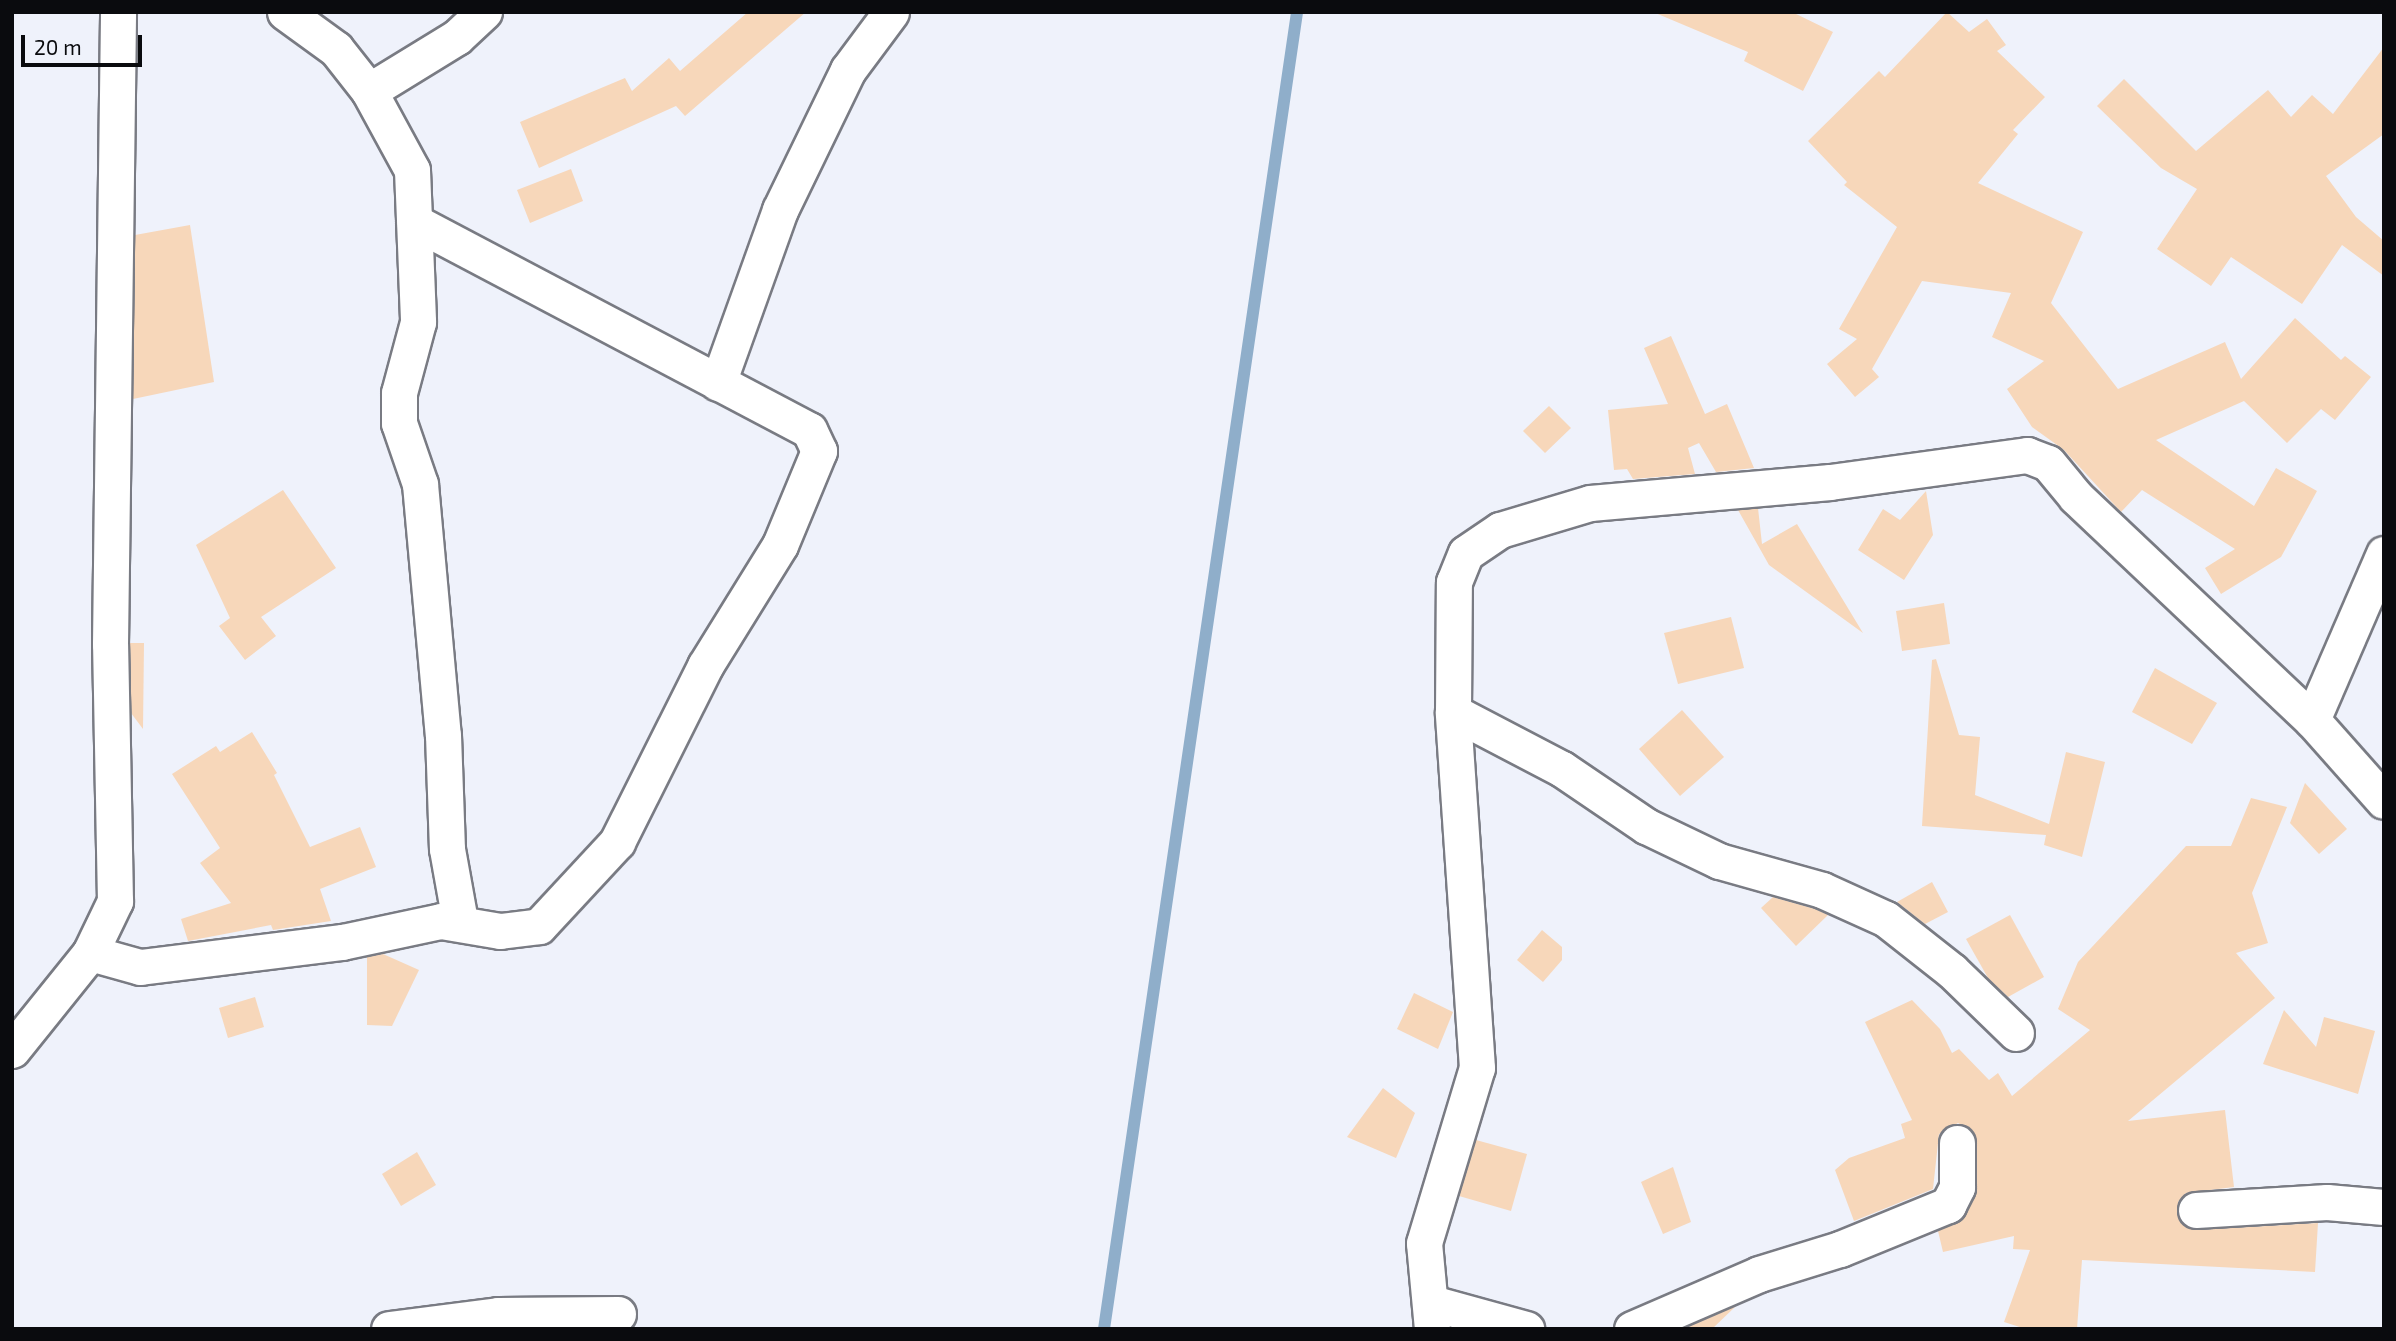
<!DOCTYPE html>
<style>
body{margin:0}
#map{position:relative;width:2396px;height:1341px;overflow:hidden;background:#eff2fb;font-family:"Exo 2",sans-serif}
div>[style]{position:absolute}
.stream>*{height:12px;margin:-6px;padding:0 6px;transform-origin:6px;border-radius:6px;background:#8faeca}
.building>*{inset:0;background:#f7d7ba}
.roads{filter:drop-shadow(2px 0 #797b83) drop-shadow(-2px 0 #797b83) drop-shadow(0 2px #797b83) drop-shadow(0 -2px #797b83)}
.street>*{height:35px;margin:-17.5px;padding:0 17.5px;transform-origin:17.5px;border-radius:17.5px;background:#fff}
span{translate:-50% -50%;white-space:nowrap;text-align:center;line-height:1.15;-webkit-text-stroke:5px #eff2fb;paint-order:stroke}
.frame{position:absolute;inset:0;border:14px solid #0a0b0e;pointer-events:none}
.scale{position:absolute;left:21px;top:35px;width:121px;height:32px;box-sizing:border-box;border:4px solid #0a0b0e;border-top:0;padding-left:9px;font-size:21px;line-height:24px;white-space:nowrap;color:#0a0b0e;-webkit-text-stroke:5px #eff2fb;paint-order:stroke}
</style>
<div id="map">
<div class="stream">
<div style="left:1104px;top:1329px;width:1331px;rotate:-81.66deg"></div>
</div>
<div class="building">
<div style="clip-path:polygon(748px 12px,806px 12px,685px 116px,676px 106px,539px 168px,520px 122px,625px 78px,632px 91px,669px 58px,680px 71px)"></div>
<div style="clip-path:polygon(1653px 12px,1792px 12px,1833px 32px,1803px 91px,1744px 61px,1748px 52px)"></div>
<div style="clip-path:polygon(1947px 12px,1969px 32px,1987px 19px,2006px 45px,1997px 51px,2045px 97px,2013px 130px,2018px 134px,1978px 183px,2083px 232px,2051px 303px,2118px 389px,2225px 342px,2241px 379px,2295px 318px,2341px 360px,2345px 356px,2371px 377px,2335px 420px,2321px 409px,2287px 443px,2244px 401px,2156px 440px,2254px 506px,2276px 468px,2317px 491px,2281px 557px,2221px 594px,2205px 568px,2235px 549px,2142px 490px,2121px 512px,2064px 450px,2032px 427px,2007px 389px,2044px 361px,1992px 337px,2011px 293px,1922px 281px,1872px 369px,1879px 377px,1855px 397px,1827px 364px,1857px 339px,1839px 329px,1897px 227px,1844px 185px,1847px 182px,1808px 141px,1879px 71px,1885px 77px)"></div>
<div style="clip-path:polygon(2384px 47px,2384px 134px,2326px 176px,2356px 217px,2384px 241px,2384px 276px,2342px 245px,2302px 304px,2231px 257px,2211px 286px,2157px 249px,2197px 189px,2161px 168px,2097px 106px,2124px 79px,2196px 151px,2268px 90px,2291px 117px,2312px 95px,2333px 114px)"></div>
<div style="clip-path:polygon(571px 169px,583px 201px,530px 223px,517px 190px)"></div>
<div style="clip-path:polygon(190px 225px,214px 382px,133px 399px,135px 235px)"></div>
<div style="clip-path:polygon(1671px 336px,1705px 414px,1727px 404px,1754px 468px,1716px 472px,1699px 443px,1688px 448px,1695px 474px,1633px 479px,1627px 469px,1614px 470px,1608px 410px,1668px 404px,1644px 348px)"></div>
<div style="clip-path:polygon(1549px 406px,1571px 428px,1545px 453px,1523px 431px)"></div>
<div style="clip-path:polygon(283px 490px,336px 568px,261px 617px,276px 636px,245px 660px,219px 626px,230px 618px,196px 545px)"></div>
<div style="clip-path:polygon(1926px 491px,1933px 535px,1904px 580px,1858px 550px,1883px 509px,1900px 520px)"></div>
<div style="clip-path:polygon(1758px 508px,1762px 544px,1797px 524px,1863px 633px,1769px 565px,1738px 510px)"></div>
<div style="clip-path:polygon(1944px 603px,1950px 644px,1902px 651px,1896px 611px)"></div>
<div style="clip-path:polygon(1731px 617px,1744px 668px,1678px 684px,1664px 633px)"></div>
<div style="clip-path:polygon(130px 643px,144px 643px,143px 729px,131px 713px)"></div>
<div style="clip-path:polygon(1936px 659px,1959px 735px,1980px 737px,1975px 795px,2049px 824px,2066px 752px,2105px 762px,2082px 857px,2044px 845px,2046px 835px,1922px 826px,1932px 660px)"></div>
<div style="clip-path:polygon(2155px 668px,2217px 703px,2192px 744px,2132px 712px)"></div>
<div style="clip-path:polygon(1682px 710px,1724px 757px,1680px 796px,1639px 749px)"></div>
<div style="clip-path:polygon(252px 732px,277px 773px,274px 775px,310px 847px,360px 827px,376px 867px,320px 889px,331px 921px,273px 930px,271px 925px,188px 941px,181px 919px,231px 903px,200px 863px,220px 848px,172px 774px,216px 746px,220px 752px)"></div>
<div style="clip-path:polygon(2305px 783px,2347px 829px,2319px 854px,2290px 823px)"></div>
<div style="clip-path:polygon(2251px 798px,2287px 807px,2252px 893px,2268px 943px,2236px 953px,2275px 998px,2128px 1121px,2225px 1110px,2234px 1187px,2186px 1193px,2178px 1202px,2179px 1220px,2197px 1230px,2318px 1223px,2315px 1272px,2082px 1260px,2077px 1329px,2026px 1329px,2004px 1322px,2030px 1250px,2013px 1249px,2014px 1236px,1943px 1252px,1938px 1231px,1965px 1215px,1977px 1187px,1975px 1134px,1958px 1123px,1939px 1134px,1933px 1189px,1854px 1221px,1835px 1170px,1849px 1158px,1905px 1138px,1901px 1124px,1912px 1120px,1865px 1022px,1912px 1000px,1940px 1029px,1952px 1053px,1959px 1049px,1989px 1080px,1998px 1073px,2012px 1096px,2090px 1030px,2058px 1009px,2078px 962px,2186px 846px,2231px 846px)"></div>
<div style="clip-path:polygon(1932px 882px,1948px 912px,1925px 924px,1897px 902px)"></div>
<div style="clip-path:polygon(1773px 897px,1815px 909px,1828px 915px,1796px 946px,1761px 908px)"></div>
<div style="clip-path:polygon(2010px 915px,2044px 977px,2008px 997px,1988px 978px,1966px 939px)"></div>
<div style="clip-path:polygon(1542px 930px,1562px 947px,1562px 960px,1543px 982px,1517px 960px)"></div>
<div style="clip-path:polygon(383px 954px,419px 970px,392px 1026px,367px 1025px,367px 957px)"></div>
<div style="clip-path:polygon(1414px 993px,1453px 1012px,1438px 1049px,1397px 1029px)"></div>
<div style="clip-path:polygon(255px 997px,264px 1027px,228px 1038px,219px 1008px)"></div>
<div style="clip-path:polygon(2284px 1010px,2316px 1047px,2324px 1017px,2375px 1031px,2358px 1094px,2263px 1064px)"></div>
<div style="clip-path:polygon(1383px 1088px,1415px 1113px,1396px 1158px,1347px 1137px)"></div>
<div style="clip-path:polygon(1476px 1140px,1527px 1154px,1511px 1211px,1459px 1196px)"></div>
<div style="clip-path:polygon(417px 1152px,436px 1185px,401px 1206px,382px 1174px)"></div>
<div style="clip-path:polygon(1673px 1167px,1691px 1222px,1663px 1234px,1641px 1182px)"></div>
<div style="clip-path:polygon(1736px 1306px,1712px 1329px,1683px 1329px)"></div>
</div>
<div class="roads">
<div class="street">
<div style="left:285px;top:12px;width:63px;rotate:36deg"></div>
<div style="left:336px;top:49px;width:53px;rotate:51.8deg"></div>
<div style="left:369px;top:91px;width:90px;rotate:61.4deg"></div>
<div style="left:412px;top:170px;width:152px;rotate:87.7deg"></div>
<div style="left:418px;top:322px;width:73px;rotate:105deg"></div>
<div style="left:399px;top:393px;width:30px;rotate:90deg"></div>
<div style="left:399px;top:423px;width:65px;rotate:71deg"></div>
<div style="left:420px;top:484px;width:252px;rotate:84.8deg"></div>
<div style="left:443px;top:735px;width:114px;rotate:88deg"></div>
<div style="left:447px;top:849px;width:73px;rotate:79.8deg"></div>
<div style="left:369px;top:91px;width:103px;rotate:-31.5deg"></div>
<div style="left:457px;top:37px;width:37px;rotate:-43deg"></div>
<div style="left:718px;top:383px;width:184px;rotate:-70.3deg"></div>
<div style="left:780px;top:210px;width:156px;rotate:-64.1deg"></div>
<div style="left:848px;top:70px;width:72px;rotate:-53.4deg"></div>
<div style="left:1453px;top:712px;width:123px;rotate:27.6deg"></div>
<div style="left:1562px;top:769px;width:102px;rotate:34.2deg"></div>
<div style="left:1646px;top:826px;width:81px;rotate:25.6deg"></div>
<div style="left:1719px;top:861px;width:107px;rotate:15.7deg"></div>
<div style="left:1822px;top:890px;width:70px;rotate:24.4deg"></div>
<div style="left:1886px;top:919px;width:84px;rotate:38.2deg"></div>
<div style="left:1952px;top:971px;width:89px;rotate:44.1deg"></div>
<div style="left:2312px;top:720px;width:181px;rotate:-66.6deg"></div>
<div style="left:90px;top:953px;width:52px;rotate:15.6deg"></div>
<div style="left:140px;top:967px;width:204px;rotate:-7.1deg"></div>
<div style="left:342px;top:942px;width:101px;rotate:-12deg"></div>
<div style="left:441px;top:921px;width:60px;rotate:9.6deg"></div>
<div style="left:500px;top:931px;width:39px;rotate:-7deg"></div>
<div style="left:539px;top:926px;width:115px;rotate:-47.1deg"></div>
<div style="left:617px;top:842px;width:197px;rotate:-63.4deg"></div>
<div style="left:705px;top:666px;width:142px;rotate:-58.2deg"></div>
<div style="left:780px;top:545px;width:102px;rotate:-67.5deg"></div>
<div style="left:819px;top:451px;width:23px;rotate:-115deg"></div>
<div style="left:809px;top:430px;width:446px;rotate:-152.2deg"></div>
<div style="left:12px;top:1050px;width:124px;rotate:-51.2deg"></div>
<div style="left:90px;top:953px;width:58px;rotate:-64.3deg"></div>
<div style="left:115px;top:901px;width:257px;rotate:-91.1deg"></div>
<div style="left:110px;top:644px;width:632px;rotate:-89.27deg"></div>
<div style="left:2196px;top:1210px;width:131px;rotate:-3.5deg"></div>
<div style="left:2327px;top:1202px;width:57px;rotate:5deg"></div>
<div style="left:1432px;top:1303px;width:98px;rotate:15.5deg"></div>
<div style="left:389px;top:1329px;width:110px;rotate:-7.3deg"></div>
<div style="left:498px;top:1315px;width:120px;rotate:-0.5deg"></div>
<div style="left:1432px;top:1329px;width:86px;rotate:-95.3deg"></div>
<div style="left:1424px;top:1243px;width:183px;rotate:-73.2deg"></div>
<div style="left:1477px;top:1068px;width:357px;rotate:-93.9deg"></div>
<div style="left:1453px;top:712px;width:130px;rotate:-89.6deg"></div>
<div style="left:1454px;top:582px;width:31px;rotate:-68deg"></div>
<div style="left:1466px;top:553px;width:41px;rotate:-34.1deg"></div>
<div style="left:1500px;top:530px;width:94px;rotate:-16.7deg"></div>
<div style="left:1590px;top:503px;width:241px;rotate:-5deg"></div>
<div style="left:1830px;top:482px;width:199px;rotate:-7.8deg"></div>
<div style="left:2027px;top:455px;width:22px;rotate:21deg"></div>
<div style="left:2048px;top:463px;width:44px;rotate:50.5deg"></div>
<div style="left:2076px;top:497px;width:325px;rotate:43.4deg"></div>
<div style="left:2312px;top:720px;width:108px;rotate:48.4deg"></div>
<div style="left:1632px;top:1329px;width:138px;rotate:-23.4deg"></div>
<div style="left:1759px;top:1274px;width:85px;rotate:-17.2deg"></div>
<div style="left:1840px;top:1249px;width:117px;rotate:-22.2deg"></div>
<div style="left:1948px;top:1205px;width:20px;rotate:-63deg"></div>
<div style="left:1957px;top:1187px;width:44px;rotate:-90deg"></div>
</div>
</div>
<div class="frame"></div>
<div class="scale">20 m</div>
</div>
